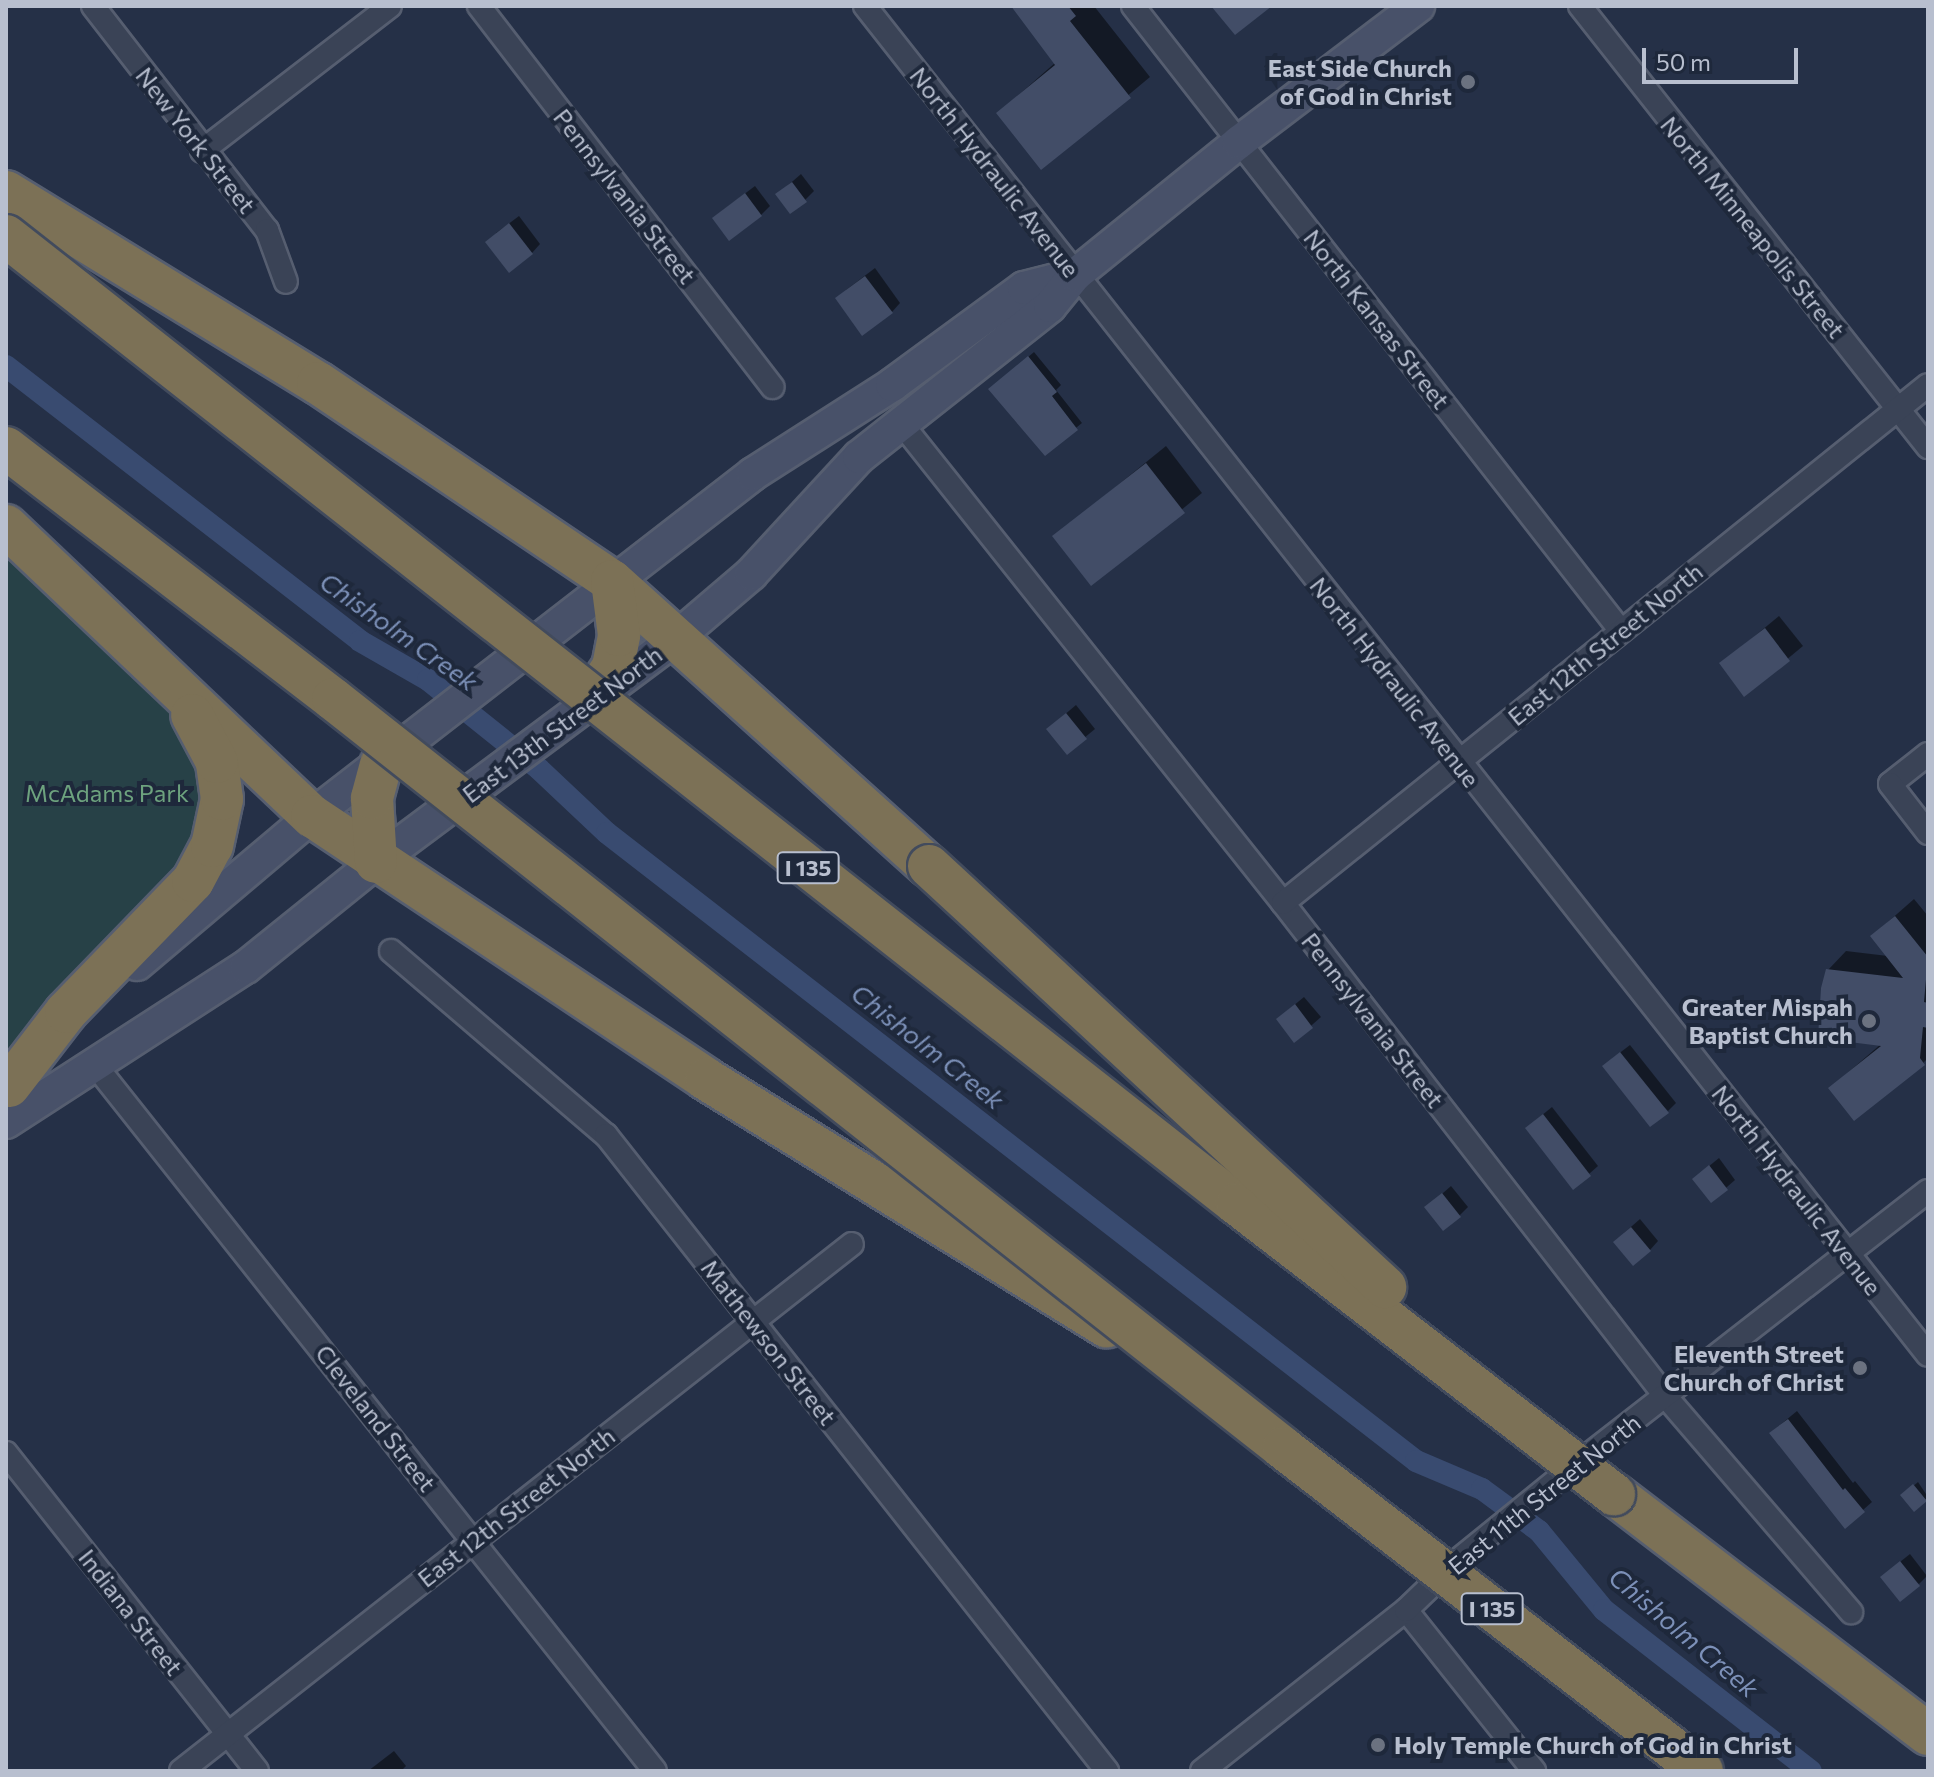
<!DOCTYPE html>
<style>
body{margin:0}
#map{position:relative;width:1934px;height:1777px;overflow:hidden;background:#253047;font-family:Commissioner,sans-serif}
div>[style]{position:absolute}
.green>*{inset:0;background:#274147}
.shadow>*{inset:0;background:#0007}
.canal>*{height:22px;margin:-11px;padding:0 11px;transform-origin:11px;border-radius:11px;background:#394b70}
.building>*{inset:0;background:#424d67}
.roads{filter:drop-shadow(2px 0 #565e70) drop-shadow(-2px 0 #565e70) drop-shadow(0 2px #565e70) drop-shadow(0 -2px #565e70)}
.minor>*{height:22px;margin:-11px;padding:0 11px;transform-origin:11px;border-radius:11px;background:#3a4356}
.secondary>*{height:32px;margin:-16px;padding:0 16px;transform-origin:16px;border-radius:16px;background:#485169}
.motorway>*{height:42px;margin:-21px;padding:0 21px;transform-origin:21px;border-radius:21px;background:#7c7156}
.bridges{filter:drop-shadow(2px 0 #424b5d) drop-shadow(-2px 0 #424b5d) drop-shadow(0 2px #424b5d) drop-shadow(0 -2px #424b5d)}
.motorway-bridge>*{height:42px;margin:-21px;padding:0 21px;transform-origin:21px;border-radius:21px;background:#7c7156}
.dots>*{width:22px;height:22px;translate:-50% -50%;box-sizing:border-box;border:4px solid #1e283b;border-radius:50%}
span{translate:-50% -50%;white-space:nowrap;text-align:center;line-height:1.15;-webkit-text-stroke:8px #1e283b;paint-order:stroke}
.shield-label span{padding:2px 6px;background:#1e283b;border:2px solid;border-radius:6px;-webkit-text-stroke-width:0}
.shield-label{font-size:22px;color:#b8bfcf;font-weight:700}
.poi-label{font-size:24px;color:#b8bfcf;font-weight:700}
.right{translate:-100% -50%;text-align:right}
.left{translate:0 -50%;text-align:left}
.street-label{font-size:24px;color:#b8bfcf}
.park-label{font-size:24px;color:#6da27e}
.water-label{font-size:26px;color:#7c90b8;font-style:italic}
.frame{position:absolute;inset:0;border:8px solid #b8bfcf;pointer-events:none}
.scale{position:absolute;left:1642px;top:48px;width:156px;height:36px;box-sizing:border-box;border:4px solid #b8bfcf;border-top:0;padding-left:10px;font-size:24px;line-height:28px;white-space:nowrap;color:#b8bfcf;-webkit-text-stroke:6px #1e283b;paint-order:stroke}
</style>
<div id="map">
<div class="green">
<div style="clip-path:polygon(6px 543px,148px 679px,194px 739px,208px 807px,176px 882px,6px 1061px)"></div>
</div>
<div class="shadow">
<div style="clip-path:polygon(1013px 6px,1094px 6px,1150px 77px,1042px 167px,998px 113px,1056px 62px)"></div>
<div style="clip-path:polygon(801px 174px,814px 191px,805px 200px,778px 194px)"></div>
<div style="clip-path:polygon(755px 186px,770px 206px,761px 215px,723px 210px)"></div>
<div style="clip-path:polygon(519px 216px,540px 244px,532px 253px,496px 233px)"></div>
<div style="clip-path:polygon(875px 268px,900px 303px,892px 312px,846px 290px)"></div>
<div style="clip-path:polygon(1034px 352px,1061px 385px,1056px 390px,1082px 423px,1045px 453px,996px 384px)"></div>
<div style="clip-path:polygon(1166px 446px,1202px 493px,1092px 583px,1055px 536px)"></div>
<div style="clip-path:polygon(1779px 616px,1803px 646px,1745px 694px,1722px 663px)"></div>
<div style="clip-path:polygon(1076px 705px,1095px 729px,1067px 752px,1057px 721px)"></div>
<div style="clip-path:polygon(1914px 899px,1928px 916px,1928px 1058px,1923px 1063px,1830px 1088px,1881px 1044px,1828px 970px,1846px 951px,1888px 956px,1872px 936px)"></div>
<div style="clip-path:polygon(1304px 997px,1321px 1017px,1295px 1040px,1287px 1011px)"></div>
<div style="clip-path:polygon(1630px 1045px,1676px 1103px,1668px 1111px,1613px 1058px)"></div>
<div style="clip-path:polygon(1552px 1107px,1598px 1166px,1589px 1174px,1536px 1120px)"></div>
<div style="clip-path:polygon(1719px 1158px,1735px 1180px,1711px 1201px,1703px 1171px)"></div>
<div style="clip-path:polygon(1451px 1186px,1468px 1207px,1459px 1216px,1427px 1207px)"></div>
<div style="clip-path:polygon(1640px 1219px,1658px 1241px,1650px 1250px,1624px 1233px)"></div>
<div style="clip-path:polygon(1797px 1411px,1853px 1483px,1855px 1481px,1872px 1502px,1845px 1526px,1780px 1425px)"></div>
<div style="clip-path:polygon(1918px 1482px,1928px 1497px,1915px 1509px,1903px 1495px)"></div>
<div style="clip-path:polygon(1910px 1554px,1927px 1576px,1919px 1584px,1891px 1569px)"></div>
<div style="clip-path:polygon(394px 1751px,406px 1766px,401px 1771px,368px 1771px)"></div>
</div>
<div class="canal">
<div style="left:6px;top:366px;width:448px;rotate:37.8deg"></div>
<div style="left:360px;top:641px;width:78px;rotate:29.8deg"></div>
<div style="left:428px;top:680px;width:142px;rotate:38.7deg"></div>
<div style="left:539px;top:769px;width:93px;rotate:43.3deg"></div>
<div style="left:607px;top:833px;width:1024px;rotate:37.82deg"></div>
<div style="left:1416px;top:1461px;width:72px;rotate:23deg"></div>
<div style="left:1482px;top:1489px;width:71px;rotate:36.4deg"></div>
<div style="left:1539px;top:1531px;width:102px;rotate:50.6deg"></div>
<div style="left:1604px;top:1610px;width:262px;rotate:37.9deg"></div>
</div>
<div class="building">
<div style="clip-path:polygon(1011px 6px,1068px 6px,1076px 16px,1070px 21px,1131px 98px,1041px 170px,996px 113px,1055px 65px)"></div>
<div style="clip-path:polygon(1211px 6px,1272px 6px,1235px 35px)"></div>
<div style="clip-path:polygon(792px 182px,807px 202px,790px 214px,775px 194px)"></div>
<div style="clip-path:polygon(745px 193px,762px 216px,729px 241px,712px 218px)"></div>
<div style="clip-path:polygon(509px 223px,533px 254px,509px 273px,485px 242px)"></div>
<div style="clip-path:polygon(865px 276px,893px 313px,862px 336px,835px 298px)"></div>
<div style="clip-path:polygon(1028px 356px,1057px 392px,1052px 396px,1078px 430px,1045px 456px,988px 389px)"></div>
<div style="clip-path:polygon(1146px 463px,1185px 513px,1091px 586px,1052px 536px)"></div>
<div style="clip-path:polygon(1765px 628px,1790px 661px,1744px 697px,1719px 663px)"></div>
<div style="clip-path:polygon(1066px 713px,1087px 739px,1067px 755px,1046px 729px)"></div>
<div style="clip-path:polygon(1895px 916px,1928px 957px,1924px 1002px,1928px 1003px,1928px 1028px,1923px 1027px,1920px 1058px,1925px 1065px,1854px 1121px,1828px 1088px,1881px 1046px,1818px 1038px,1821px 988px,1826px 969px,1903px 978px,1870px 936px)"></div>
<div style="clip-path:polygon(1295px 1004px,1313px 1028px,1294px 1043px,1276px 1019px)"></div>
<div style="clip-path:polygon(1620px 1052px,1669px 1113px,1650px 1127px,1602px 1066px)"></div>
<div style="clip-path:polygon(1543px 1114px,1591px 1176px,1573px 1190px,1525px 1128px)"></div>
<div style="clip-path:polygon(1709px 1165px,1728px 1190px,1711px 1203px,1692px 1179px)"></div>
<div style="clip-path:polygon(1442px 1193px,1461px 1217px,1443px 1231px,1424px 1207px)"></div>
<div style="clip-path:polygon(1631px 1227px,1651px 1251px,1633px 1266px,1613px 1242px)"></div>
<div style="clip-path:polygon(1788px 1419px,1843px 1490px,1845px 1488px,1865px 1512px,1845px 1529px,1769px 1433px)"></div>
<div style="clip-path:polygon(1913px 1484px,1927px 1501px,1914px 1512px,1900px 1495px)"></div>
<div style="clip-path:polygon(1900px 1561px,1920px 1586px,1900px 1602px,1880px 1577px)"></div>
</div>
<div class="roads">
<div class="minor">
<div style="left:93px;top:6px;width:284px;rotate:52.2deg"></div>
<div style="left:267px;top:230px;width:55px;rotate:69.9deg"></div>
<div style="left:479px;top:6px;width:481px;rotate:52.4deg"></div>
<div style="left:865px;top:6px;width:1717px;rotate:51.76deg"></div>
<div style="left:1133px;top:6px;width:793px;rotate:52.02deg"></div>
<div style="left:1580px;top:6px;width:562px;rotate:51.72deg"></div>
<div style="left:202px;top:151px;width:237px;rotate:-37.6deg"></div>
<div style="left:901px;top:423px;width:613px;rotate:51.49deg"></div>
<div style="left:1283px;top:903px;width:625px;rotate:52.21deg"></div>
<div style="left:1666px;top:1397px;width:284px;rotate:49.3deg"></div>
<div style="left:1928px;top:754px;width:48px;rotate:141.7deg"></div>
<div style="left:1890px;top:784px;width:62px;rotate:52.2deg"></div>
<div style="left:1283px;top:903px;width:827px;rotate:-38.77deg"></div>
<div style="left:391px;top:951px;width:283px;rotate:40.6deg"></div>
<div style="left:606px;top:1135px;width:810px;rotate:51.77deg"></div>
<div style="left:95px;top:1065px;width:901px;rotate:51.58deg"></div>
<div style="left:6px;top:1453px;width:405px;rotate:51.7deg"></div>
<div style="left:1406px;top:1610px;width:206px;rotate:51.5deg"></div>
<div style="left:181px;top:1771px;width:853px;rotate:-38.15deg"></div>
<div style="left:1202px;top:1771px;width:260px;rotate:-38.3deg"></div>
<div style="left:1406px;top:1610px;width:71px;rotate:-43.9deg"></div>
<div style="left:1457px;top:1561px;width:148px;rotate:-39deg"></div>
<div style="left:1572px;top:1468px;width:451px;rotate:-37.9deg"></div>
</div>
<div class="secondary">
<div style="left:137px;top:964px;width:229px;rotate:-40.2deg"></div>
<div style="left:312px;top:816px;width:558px;rotate:-37.79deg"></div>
<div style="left:753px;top:474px;width:165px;rotate:-32.6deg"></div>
<div style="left:892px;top:385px;width:164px;rotate:-36.3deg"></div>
<div style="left:1024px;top:288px;width:53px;rotate:-14.3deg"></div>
<div style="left:6px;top:1122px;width:286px;rotate:-32.9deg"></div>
<div style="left:246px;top:967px;width:167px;rotate:-38.9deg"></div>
<div style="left:376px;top:862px;width:373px;rotate:-36.7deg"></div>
<div style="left:675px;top:639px;width:100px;rotate:-40.5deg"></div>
<div style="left:751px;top:574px;width:159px;rotate:-47.3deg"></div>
<div style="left:859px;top:457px;width:243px;rotate:-38.3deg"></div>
<div style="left:1050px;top:306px;width:40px;rotate:-51deg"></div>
<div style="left:1075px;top:275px;width:211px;rotate:-39deg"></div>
<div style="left:1239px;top:142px;width:225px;rotate:-37.2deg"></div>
</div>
<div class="motorway">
<div style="left:6px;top:192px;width:366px;rotate:31.5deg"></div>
<div style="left:318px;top:383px;width:354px;rotate:34deg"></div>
<div style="left:612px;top:581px;width:426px;rotate:42deg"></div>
<div style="left:6px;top:526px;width:422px;rotate:43.5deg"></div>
<div style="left:312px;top:816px;width:474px;rotate:33.7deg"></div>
<div style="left:706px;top:1079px;width:471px;rotate:31.7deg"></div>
<div style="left:590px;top:702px;width:42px;rotate:-56.7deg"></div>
<div style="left:613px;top:667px;width:33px;rotate:-79deg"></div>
<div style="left:619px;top:635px;width:54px;rotate:-97.4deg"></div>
<div style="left:376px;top:862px;width:64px;rotate:-93.6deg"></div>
<div style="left:372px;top:798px;width:35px;rotate:-75deg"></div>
<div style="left:9px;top:1086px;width:93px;rotate:-52.4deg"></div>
<div style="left:66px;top:1012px;width:182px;rotate:-45.9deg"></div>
<div style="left:193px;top:881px;width:40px;rotate:-62deg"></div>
<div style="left:212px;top:846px;width:48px;rotate:-78deg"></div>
<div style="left:222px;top:799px;width:37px;rotate:-98deg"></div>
<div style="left:217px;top:762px;width:53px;rotate:-118deg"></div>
<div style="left:1614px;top:1494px;width:395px;rotate:37.4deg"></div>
</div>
</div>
<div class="bridges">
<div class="motorway-bridge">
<div style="left:6px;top:236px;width:1566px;rotate:38.18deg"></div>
<div style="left:1237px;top:1204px;width:476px;rotate:37.6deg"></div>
<div style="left:6px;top:448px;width:412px;rotate:37.5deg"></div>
<div style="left:333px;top:699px;width:1210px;rotate:38.25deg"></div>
<div style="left:1283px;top:1448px;width:529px;rotate:37.63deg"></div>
<div style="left:929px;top:866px;width:621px;rotate:42.71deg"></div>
</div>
</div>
<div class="dots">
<div style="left:1468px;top:82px;background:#6b7280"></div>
<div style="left:1869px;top:1021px;background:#6b7280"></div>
<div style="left:1860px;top:1368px;background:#6b7280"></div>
<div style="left:1378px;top:1745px;background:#6b7280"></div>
</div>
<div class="shield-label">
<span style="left:808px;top:868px">I 135</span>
<span style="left:1492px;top:1609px">I 135</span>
</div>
<div class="poi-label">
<span class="right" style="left:1452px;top:82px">East Side Church<br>of God in Christ</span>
<span class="right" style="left:1853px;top:1021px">Greater Mispah<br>Baptist Church</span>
<span class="right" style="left:1844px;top:1368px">Eleventh Street<br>Church of Christ</span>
<span class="left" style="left:1394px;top:1745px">Holy Temple Church of God in Christ</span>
</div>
<div class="street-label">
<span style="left:196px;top:140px;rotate:52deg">New York Street</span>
<span style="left:995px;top:172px;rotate:52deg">North Hydraulic Avenue</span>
<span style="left:625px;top:196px;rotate:52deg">Pennsylvania Street</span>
<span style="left:1753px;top:227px;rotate:51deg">North Minneapolis Street</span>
<span style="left:1377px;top:319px;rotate:52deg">North Kansas Street</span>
<span style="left:1605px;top:644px;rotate:-39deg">East 12th Street North</span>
<span style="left:1395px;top:682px;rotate:52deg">North Hydraulic Avenue</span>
<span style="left:562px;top:724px;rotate:-37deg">East 13th Street North</span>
<span style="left:1373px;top:1020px;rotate:52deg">Pennsylvania Street</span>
<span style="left:1797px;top:1190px;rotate:52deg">North Hydraulic Avenue</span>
<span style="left:769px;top:1342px;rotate:52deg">Mathewson Street</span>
<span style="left:376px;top:1418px;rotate:52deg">Cleveland Street</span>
<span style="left:1544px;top:1494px;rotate:-39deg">East 11th Street North</span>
<span style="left:516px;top:1507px;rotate:-38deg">East 12th Street North</span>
<span style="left:131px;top:1612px;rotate:52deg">Indiana Street</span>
</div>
<div class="park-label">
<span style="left:107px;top:793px">McAdams Park</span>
</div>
<div class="water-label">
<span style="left:399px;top:631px;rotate:35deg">Chisholm Creek</span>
<span style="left:928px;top:1046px;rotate:38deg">Chisholm Creek</span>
<span style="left:1684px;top:1632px;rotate:40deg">Chisholm Creek</span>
</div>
<div class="frame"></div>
<div class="scale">50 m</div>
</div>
